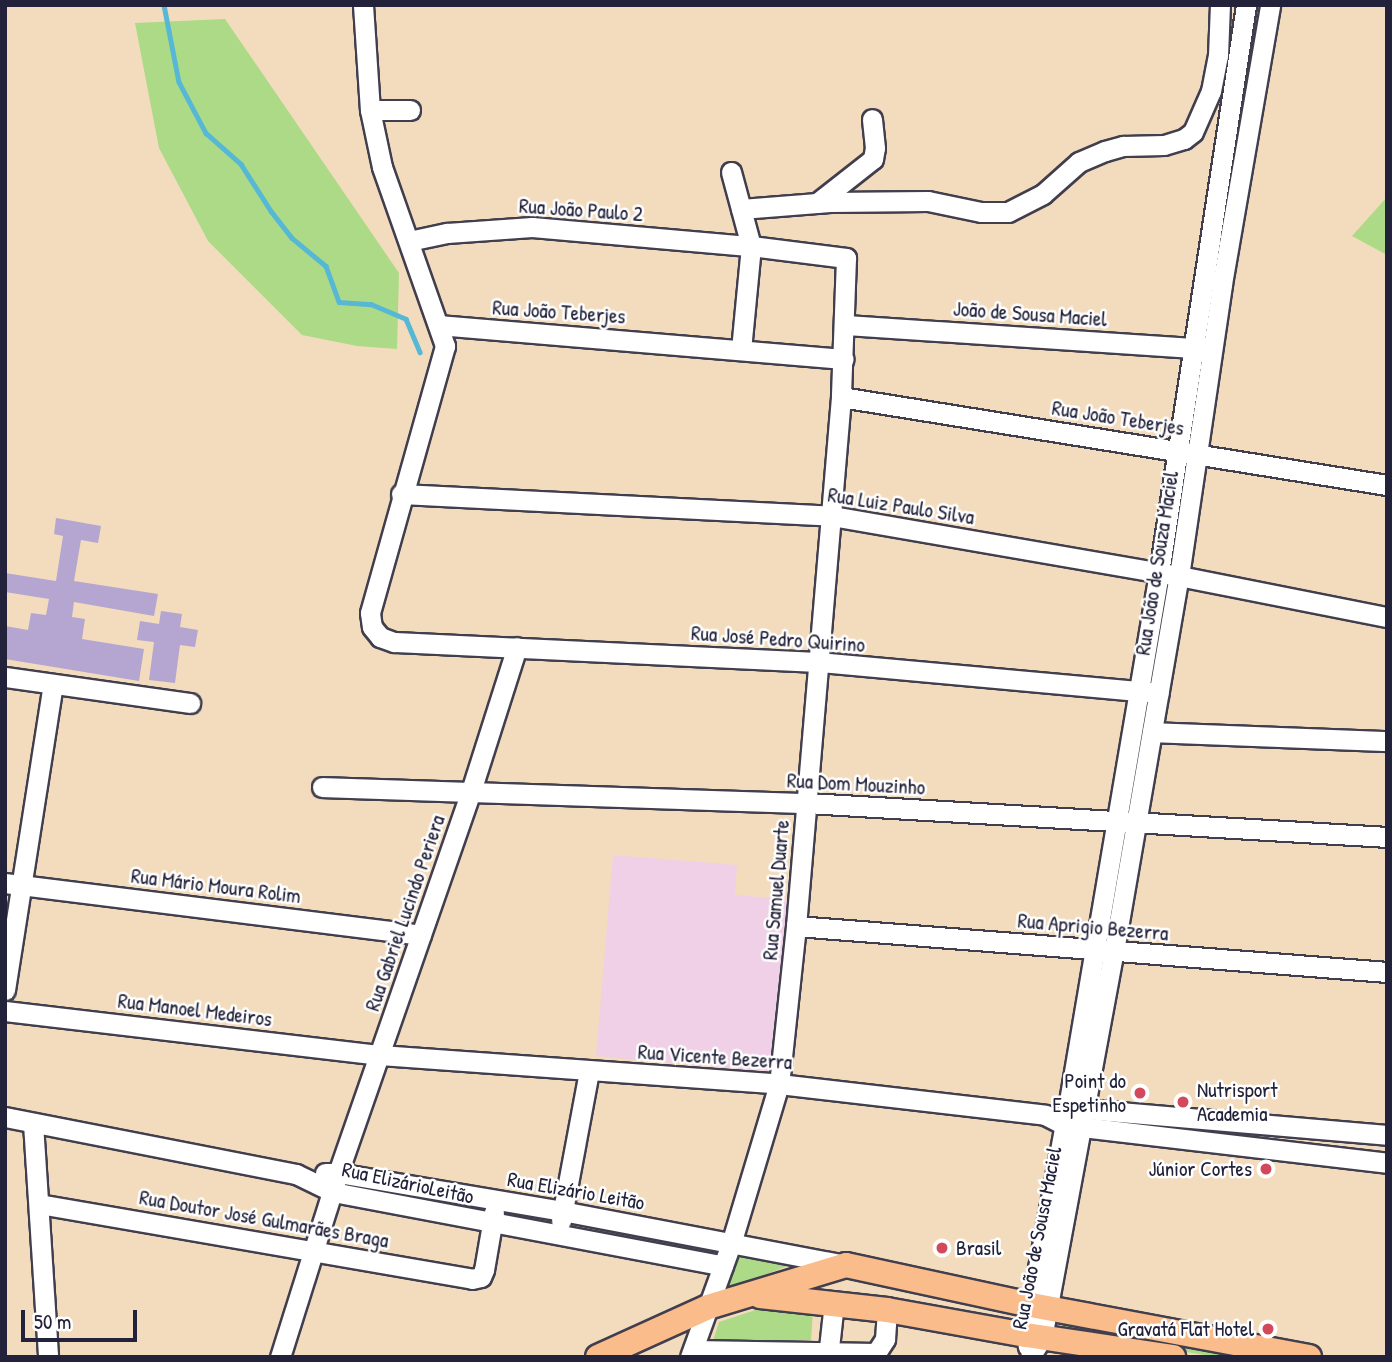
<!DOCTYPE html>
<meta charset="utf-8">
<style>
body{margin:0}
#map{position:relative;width:1392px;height:1362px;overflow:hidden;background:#f3dcbd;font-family:"Patrick Hand",sans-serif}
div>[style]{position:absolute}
.built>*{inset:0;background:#efd0e7}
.green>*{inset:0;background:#acda87}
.forest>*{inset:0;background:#89ba74}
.stream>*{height:4.5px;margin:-2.25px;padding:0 2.25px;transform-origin:2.25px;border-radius:2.25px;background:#57b8d5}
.building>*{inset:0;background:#b4a6d1}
.roads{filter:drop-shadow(2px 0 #413e4e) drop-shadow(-2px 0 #413e4e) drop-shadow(0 2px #413e4e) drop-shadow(0 -2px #413e4e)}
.minor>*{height:19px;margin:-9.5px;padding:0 9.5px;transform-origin:9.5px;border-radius:9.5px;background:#fff}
.major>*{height:24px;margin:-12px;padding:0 12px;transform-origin:12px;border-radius:12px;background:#f9bc8a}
.dots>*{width:19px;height:19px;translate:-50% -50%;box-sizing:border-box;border:4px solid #fff;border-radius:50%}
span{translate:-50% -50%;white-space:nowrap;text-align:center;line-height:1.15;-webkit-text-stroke:5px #fff;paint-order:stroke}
.street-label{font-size:21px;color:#22223b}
.poi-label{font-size:21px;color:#22223b}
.right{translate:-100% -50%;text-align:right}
.left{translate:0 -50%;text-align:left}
.frame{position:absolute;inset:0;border:7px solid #22223b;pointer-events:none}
.scale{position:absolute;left:21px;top:1310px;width:116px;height:32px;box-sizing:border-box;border:4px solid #22223b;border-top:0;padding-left:9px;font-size:21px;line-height:24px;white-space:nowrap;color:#22223b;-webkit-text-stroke:5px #fff;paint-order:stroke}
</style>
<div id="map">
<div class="built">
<div style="clip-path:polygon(613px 855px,737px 865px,735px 895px,787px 899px,773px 1072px,596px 1056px)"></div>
</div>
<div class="green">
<div style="clip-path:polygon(225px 19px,399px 273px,397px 349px,357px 346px,302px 335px,208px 241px,159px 148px,135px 23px)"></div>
<div style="clip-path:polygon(1387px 197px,1387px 255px,1352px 236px)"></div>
<div style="clip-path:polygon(741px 1252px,793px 1264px,751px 1280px,724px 1296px)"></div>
<div style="clip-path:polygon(774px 1304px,813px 1311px,811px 1340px,713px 1341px,719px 1322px)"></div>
<div style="clip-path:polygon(1064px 1322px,1269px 1357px,1216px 1357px,1061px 1331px)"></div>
</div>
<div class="forest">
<div style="clip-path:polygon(595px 1227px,713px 1249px,711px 1256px,594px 1232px)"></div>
</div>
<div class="stream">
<div style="left:164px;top:5px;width:78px;rotate:79deg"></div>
<div style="left:179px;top:82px;width:58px;rotate:62.1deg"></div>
<div style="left:206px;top:133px;width:47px;rotate:41.5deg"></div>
<div style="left:241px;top:164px;width:56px;rotate:57.4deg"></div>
<div style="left:271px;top:211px;width:34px;rotate:52deg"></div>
<div style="left:292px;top:238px;width:44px;rotate:39.5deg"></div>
<div style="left:326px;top:266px;width:38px;rotate:70deg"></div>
<div style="left:339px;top:302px;width:32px;rotate:4deg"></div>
<div style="left:371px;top:304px;width:38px;rotate:23deg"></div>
<div style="left:406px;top:319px;width:36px;rotate:67deg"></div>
</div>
<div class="building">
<div style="clip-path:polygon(56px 518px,101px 526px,98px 543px,81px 540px,74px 581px,158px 594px,154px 616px,74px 602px,72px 617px,85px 619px,82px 639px,144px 649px,139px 681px,5px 659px,5px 626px,28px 630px,31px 613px,46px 615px,49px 599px,5px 592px,5px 573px,56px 581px,63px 536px,54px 534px)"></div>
<div style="clip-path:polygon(161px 611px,182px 614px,180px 627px,198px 630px,195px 647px,180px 645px,175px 683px,149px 680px,154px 642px,137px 640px,140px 621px,159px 624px)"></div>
</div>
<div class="roads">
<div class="minor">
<div style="left:363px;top:5px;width:105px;rotate:86.2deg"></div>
<div style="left:370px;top:110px;width:58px;rotate:78.1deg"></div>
<div style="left:382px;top:167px;width:190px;rotate:70.6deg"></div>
<div style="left:445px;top:346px;width:277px;rotate:105.7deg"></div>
<div style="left:370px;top:613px;width:14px;rotate:82deg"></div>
<div style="left:372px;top:627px;width:13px;rotate:51deg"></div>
<div style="left:380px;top:637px;width:15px;rotate:20deg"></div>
<div style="left:394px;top:642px;width:425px;rotate:2.7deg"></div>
<div style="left:819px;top:662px;width:341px;rotate:5.2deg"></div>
<div style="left:370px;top:110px;width:40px"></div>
<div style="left:731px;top:172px;width:77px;rotate:74.9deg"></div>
<div style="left:751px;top:246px;width:103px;rotate:95.5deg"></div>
<div style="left:817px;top:203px;width:71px;rotate:-38.2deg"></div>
<div style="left:873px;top:159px;width:11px;rotate:-80deg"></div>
<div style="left:875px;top:148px;width:29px;rotate:-96deg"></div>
<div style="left:741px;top:209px;width:89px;rotate:-4.5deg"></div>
<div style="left:830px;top:202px;width:98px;rotate:-0.6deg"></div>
<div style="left:928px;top:201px;width:54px;rotate:11.7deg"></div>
<div style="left:981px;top:212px;width:27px"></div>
<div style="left:1008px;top:212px;width:39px;rotate:-27deg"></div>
<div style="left:1043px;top:194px;width:48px;rotate:-41.6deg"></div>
<div style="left:1079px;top:162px;width:28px;rotate:-23deg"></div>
<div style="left:1105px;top:151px;width:19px;rotate:-16deg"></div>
<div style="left:1123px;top:146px;width:41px;rotate:-1.4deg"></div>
<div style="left:1164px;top:145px;width:21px;rotate:-17deg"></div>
<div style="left:1184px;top:139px;width:11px;rotate:-38deg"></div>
<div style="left:1193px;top:132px;width:45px;rotate:-66.3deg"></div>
<div style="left:1211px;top:91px;width:36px;rotate:-79deg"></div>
<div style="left:1218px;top:56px;width:51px;rotate:-87.8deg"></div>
<div style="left:409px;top:241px;width:39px;rotate:-12deg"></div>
<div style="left:447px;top:233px;width:85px;rotate:-4deg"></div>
<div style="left:532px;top:227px;width:220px;rotate:5deg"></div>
<div style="left:751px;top:246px;width:96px;rotate:7.2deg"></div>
<div style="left:846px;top:258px;width:139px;rotate:92.1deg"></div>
<div style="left:841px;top:397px;width:531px;rotate:94.86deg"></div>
<div style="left:796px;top:926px;width:159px;rotate:96.1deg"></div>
<div style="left:779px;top:1084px;width:164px;rotate:106.7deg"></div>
<div style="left:732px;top:1241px;width:123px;rotate:109.9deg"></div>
<div style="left:438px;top:325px;width:407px;rotate:4.8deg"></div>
<div style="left:846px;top:325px;width:359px;rotate:3.8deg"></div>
<div style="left:841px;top:397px;width:553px;rotate:9.16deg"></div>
<div style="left:401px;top:494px;width:432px;rotate:2.9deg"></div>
<div style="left:832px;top:516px;width:352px;rotate:9.8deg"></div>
<div style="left:1179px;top:576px;width:212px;rotate:11.2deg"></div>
<div style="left:5px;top:677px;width:187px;rotate:8deg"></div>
<div style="left:1152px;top:732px;width:235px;rotate:2.2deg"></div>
<div style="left:322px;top:787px;width:485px;rotate:1.9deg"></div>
<div style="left:807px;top:803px;width:581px;rotate:3.35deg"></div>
<div style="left:5px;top:883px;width:419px;rotate:7.1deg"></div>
<div style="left:796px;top:926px;width:593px;rotate:4.45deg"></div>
<div style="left:5px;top:990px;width:309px;rotate:-81.1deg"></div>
<div style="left:5px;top:1011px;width:377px;rotate:6.7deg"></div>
<div style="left:379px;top:1055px;width:401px;rotate:4.1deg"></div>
<div style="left:779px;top:1084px;width:268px;rotate:6.6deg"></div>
<div style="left:1045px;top:1115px;width:22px;rotate:27deg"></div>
<div style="left:1065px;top:1125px;width:324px;rotate:6.7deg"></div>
<div style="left:1073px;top:1108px;width:315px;rotate:4.9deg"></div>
<div style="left:5px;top:1117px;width:297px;rotate:11.1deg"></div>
<div style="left:296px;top:1174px;width:41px;rotate:25.9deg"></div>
<div style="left:333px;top:1192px;width:397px;rotate:10.7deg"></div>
<div style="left:33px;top:1123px;width:234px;rotate:86.3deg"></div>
<div style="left:325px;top:1173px;width:13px"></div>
<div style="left:338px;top:1173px;width:227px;rotate:9.6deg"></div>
<div style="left:562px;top:1211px;width:289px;rotate:10.8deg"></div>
<div style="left:39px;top:1204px;width:439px;rotate:9.8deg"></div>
<div style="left:472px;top:1279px;width:9px;rotate:-13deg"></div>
<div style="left:481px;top:1277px;width:8px;rotate:-67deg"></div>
<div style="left:484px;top:1270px;width:59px;rotate:-80.2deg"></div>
<div style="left:561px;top:1221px;width:153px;rotate:-79.4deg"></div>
<div style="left:1028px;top:1347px;width:12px;rotate:-99deg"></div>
<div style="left:1026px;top:1335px;width:30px;rotate:-81deg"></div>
<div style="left:1031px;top:1305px;width:201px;rotate:-79.4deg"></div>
<div style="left:1068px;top:1107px;width:542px;rotate:-80.33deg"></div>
<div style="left:1159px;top:573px;width:575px;rotate:-81.29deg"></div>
<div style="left:693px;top:1350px;width:183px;rotate:0.9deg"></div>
<div style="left:876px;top:1353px;width:17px;rotate:-57deg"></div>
<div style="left:885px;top:1339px;width:29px;rotate:-86deg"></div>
<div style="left:280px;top:1357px;width:193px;rotate:-72.5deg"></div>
<div style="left:338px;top:1173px;width:401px;rotate:-70.8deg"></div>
<div style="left:470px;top:794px;width:154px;rotate:-72.3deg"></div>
<div style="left:828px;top:1357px;width:54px;rotate:-83.7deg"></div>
<div style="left:1030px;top:1357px;width:22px;rotate:-58deg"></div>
<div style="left:1042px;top:1338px;width:394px;rotate:-79.5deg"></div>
<div style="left:1114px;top:951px;width:381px;rotate:-80.2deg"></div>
<div style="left:1179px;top:576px;width:295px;rotate:-81.6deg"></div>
<div style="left:1222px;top:284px;width:283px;rotate:-80.2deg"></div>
</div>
<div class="major">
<div style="left:760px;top:1296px;width:128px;rotate:6.3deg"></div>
<div style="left:887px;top:1310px;width:141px;rotate:10.2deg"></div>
<div style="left:1026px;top:1335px;width:149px;rotate:8.5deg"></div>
<div style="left:598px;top:1357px;width:121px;rotate:-24.4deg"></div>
<div style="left:708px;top:1307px;width:144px;rotate:-16.9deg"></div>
<div style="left:846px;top:1265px;width:189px;rotate:12.2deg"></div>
<div style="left:1031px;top:1305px;width:283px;rotate:10.6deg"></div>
</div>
</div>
<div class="dots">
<div style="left:1140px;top:1093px;background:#d1495b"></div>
<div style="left:1183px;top:1102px;background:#d1495b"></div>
<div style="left:1266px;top:1169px;background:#d1495b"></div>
<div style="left:942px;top:1248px;background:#d1495b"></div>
<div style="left:1268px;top:1329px;background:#d1495b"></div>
</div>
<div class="street-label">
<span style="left:581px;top:210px;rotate:4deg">Rua João Paulo 2</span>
<span style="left:559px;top:312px;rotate:4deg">Rua João Teberjes</span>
<span style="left:1030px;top:314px;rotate:4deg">João de Sousa Maciel</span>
<span style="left:1118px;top:418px;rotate:9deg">Rua João Teberjes</span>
<span style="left:901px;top:506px;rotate:9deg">Rua Luiz Paulo Silva</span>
<span style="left:1157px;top:563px;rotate:-81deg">Rua João de Souza Maciel</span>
<span style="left:778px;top:639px;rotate:4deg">Rua José Pedro Quirino</span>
<span style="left:856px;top:784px;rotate:3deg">Rua Dom Mouzinho</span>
<span style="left:216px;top:886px;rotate:7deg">Rua Mário Moura Rolim</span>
<span style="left:776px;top:890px;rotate:-85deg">Rua Samuel Duarte</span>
<span style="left:405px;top:913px;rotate:-71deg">Rua Gabriel Lucindo Periera</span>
<span style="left:1093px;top:927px;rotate:5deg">Rua Aprigio Bezerra</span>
<span style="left:195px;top:1010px;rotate:7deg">Rua Manoel Medeiros</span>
<span style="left:715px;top:1057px;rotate:4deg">Rua Vicente Bezerra</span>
<span style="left:408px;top:1183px;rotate:12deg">Rua ElizárioLeitão</span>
<span style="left:576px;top:1191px;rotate:10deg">Rua Elizário Leitão</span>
<span style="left:264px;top:1219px;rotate:10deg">Rua Doutor José Gulmarães Braga</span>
<span style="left:1037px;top:1238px;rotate:-79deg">Rua João de Sousa Maciel</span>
</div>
<div class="poi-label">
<span class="right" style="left:1126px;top:1093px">Point do<br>Espetinho</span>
<span class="left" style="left:1197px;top:1102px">Nutrisport<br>Academia</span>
<span class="right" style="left:1252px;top:1169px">Júnior Cortes</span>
<span class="left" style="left:956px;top:1248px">Brasil</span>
<span class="right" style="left:1254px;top:1329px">Gravatá Flat Hotel</span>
</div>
<div class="frame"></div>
<div class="scale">50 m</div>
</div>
